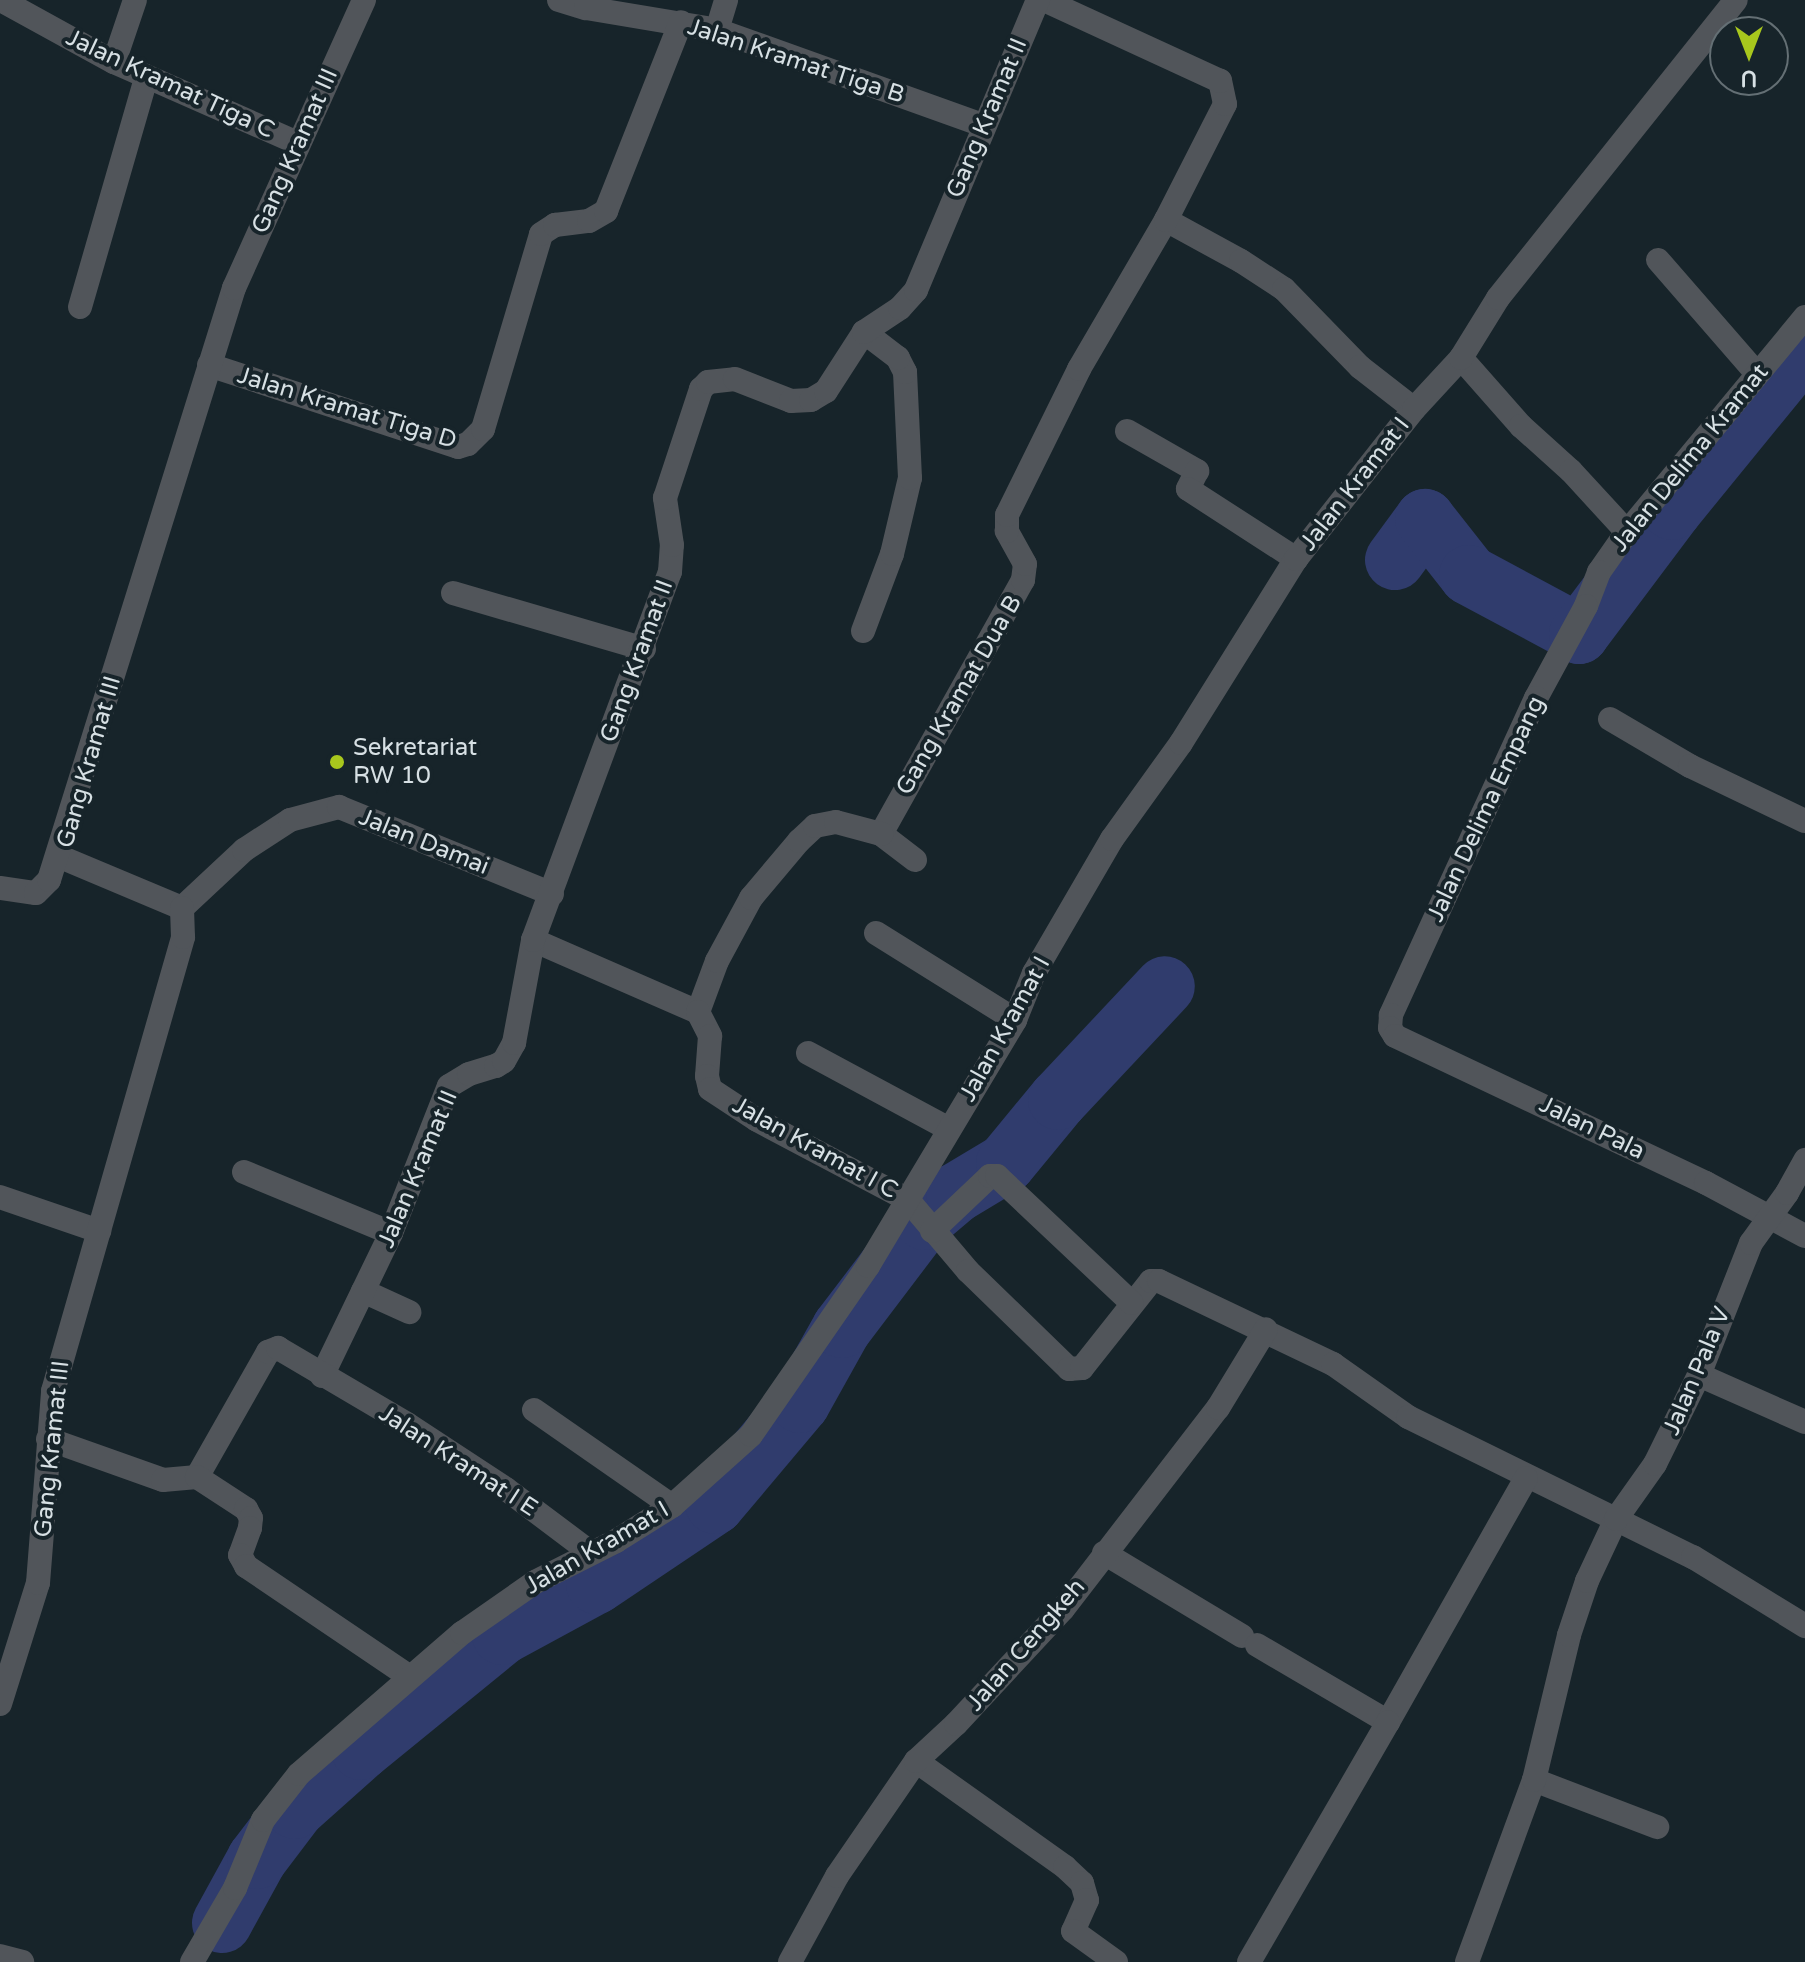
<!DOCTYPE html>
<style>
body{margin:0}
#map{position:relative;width:1805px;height:1962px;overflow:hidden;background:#17242a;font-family:"Varela Round",sans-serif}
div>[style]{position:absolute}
.river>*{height:60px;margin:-30px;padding:0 30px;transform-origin:30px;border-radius:30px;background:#303c6d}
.minor>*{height:24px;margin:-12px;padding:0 12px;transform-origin:12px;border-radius:12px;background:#51555a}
.dots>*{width:22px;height:22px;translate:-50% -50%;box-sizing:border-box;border:4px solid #17242a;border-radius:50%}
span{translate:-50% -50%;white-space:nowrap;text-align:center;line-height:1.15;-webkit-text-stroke:8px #17242a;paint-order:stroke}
.street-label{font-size:24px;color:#d7e0e4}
.poi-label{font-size:24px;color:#d7e0e4}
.left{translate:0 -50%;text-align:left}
.north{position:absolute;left:1709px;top:16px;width:80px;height:80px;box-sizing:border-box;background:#17242a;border:2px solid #646f74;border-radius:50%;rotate:180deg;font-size:22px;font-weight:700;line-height:32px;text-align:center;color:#d7e0e4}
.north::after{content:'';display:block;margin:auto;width:28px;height:36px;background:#a8c71d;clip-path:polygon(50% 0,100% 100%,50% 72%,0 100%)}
</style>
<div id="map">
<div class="river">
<div style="left:1395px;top:560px;width:51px;rotate:-53.8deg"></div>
<div style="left:1425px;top:519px;width:71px;rotate:51.8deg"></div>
<div style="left:1469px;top:575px;width:125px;rotate:28.2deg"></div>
<div style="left:1579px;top:634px;width:155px;rotate:-53.1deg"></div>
<div style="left:1672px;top:510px;width:210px;rotate:-50.8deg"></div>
<div style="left:222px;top:1923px;width:73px;rotate:-61.3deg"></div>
<div style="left:257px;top:1859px;width:63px;rotate:-52.8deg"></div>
<div style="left:295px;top:1809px;width:89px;rotate:-41.8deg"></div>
<div style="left:361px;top:1750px;width:182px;rotate:-39.2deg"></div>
<div style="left:502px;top:1635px;width:107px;rotate:-28.5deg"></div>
<div style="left:596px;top:1584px;width:143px;rotate:-33.9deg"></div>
<div style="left:715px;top:1504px;width:132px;rotate:-49.9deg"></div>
<div style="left:800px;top:1403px;width:86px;rotate:-60.8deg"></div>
<div style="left:842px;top:1328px;width:136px;rotate:-52.8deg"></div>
<div style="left:924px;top:1220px;width:42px;rotate:-40.2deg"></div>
<div style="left:956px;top:1193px;width:58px;rotate:-31deg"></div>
<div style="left:1006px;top:1163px;width:82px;rotate:-50.5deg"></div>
<div style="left:1058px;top:1100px;width:156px;rotate:-46.8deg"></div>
</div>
<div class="minor">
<div style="left:1px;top:0;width:129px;rotate:28.8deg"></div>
<div style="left:114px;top:62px;width:201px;rotate:23.8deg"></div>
<div style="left:559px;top:0;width:28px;rotate:17deg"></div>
<div style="left:586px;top:8px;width:133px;rotate:9.5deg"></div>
<div style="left:717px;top:30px;width:282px;rotate:19.7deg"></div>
<div style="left:717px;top:30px;width:31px;rotate:-73deg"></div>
<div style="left:114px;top:62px;width:65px;rotate:-71.3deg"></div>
<div style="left:1166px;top:220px;width:85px;rotate:28.7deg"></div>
<div style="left:1241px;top:261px;width:51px;rotate:33.1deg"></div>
<div style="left:1284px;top:289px;width:109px;rotate:45.7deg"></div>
<div style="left:1360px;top:367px;width:68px;rotate:37.9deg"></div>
<div style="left:1658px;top:260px;width:151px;rotate:49deg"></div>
<div style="left:80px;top:307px;width:238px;rotate:-73.9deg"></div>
<div style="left:1805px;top:317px;width:279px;rotate:129.6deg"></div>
<div style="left:1627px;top:532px;width:49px;rotate:125deg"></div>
<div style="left:1599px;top:572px;width:36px;rotate:111deg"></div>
<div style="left:1586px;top:606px;width:105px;rotate:118.5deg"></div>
<div style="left:1536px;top:698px;width:349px;rotate:114.6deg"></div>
<div style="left:1391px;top:1015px;width:13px;rotate:94deg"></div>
<div style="left:1390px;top:1028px;width:9px;rotate:58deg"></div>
<div style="left:1395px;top:1036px;width:344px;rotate:25.3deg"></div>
<div style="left:1706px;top:1183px;width:112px;rotate:28.2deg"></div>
<div style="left:1461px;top:358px;width:91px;rotate:48.6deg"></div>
<div style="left:1521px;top:426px;width:67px;rotate:42deg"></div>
<div style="left:1571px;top:471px;width:83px;rotate:47.4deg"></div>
<div style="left:209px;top:365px;width:262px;rotate:18.2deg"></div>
<div style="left:458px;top:447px;width:10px;rotate:-17deg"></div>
<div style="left:468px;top:444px;width:21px;rotate:-45deg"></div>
<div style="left:483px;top:429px;width:203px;rotate:-73.4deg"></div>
<div style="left:541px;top:234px;width:17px;rotate:-33deg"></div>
<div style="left:555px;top:225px;width:34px;rotate:-7deg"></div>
<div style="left:589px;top:221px;width:20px;rotate:-30deg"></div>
<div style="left:606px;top:211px;width:203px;rotate:-68.4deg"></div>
<div style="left:1127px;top:431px;width:81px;rotate:29.7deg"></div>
<div style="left:1197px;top:471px;width:20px;rotate:117deg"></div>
<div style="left:1188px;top:489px;width:129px;rotate:32.9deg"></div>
<div style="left:453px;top:593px;width:199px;rotate:16.3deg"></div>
<div style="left:863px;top:631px;width:82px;rotate:-69.4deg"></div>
<div style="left:892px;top:554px;width:78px;rotate:-76.7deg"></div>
<div style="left:910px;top:478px;width:106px;rotate:-92.7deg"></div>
<div style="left:905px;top:372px;width:16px;rotate:-117deg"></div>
<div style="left:898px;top:358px;width:43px;rotate:-142.6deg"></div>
<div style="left:1610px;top:719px;width:93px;rotate:30.4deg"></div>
<div style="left:1690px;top:766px;width:127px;rotate:25.6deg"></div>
<div style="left:58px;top:856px;width:134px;rotate:22.8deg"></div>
<div style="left:915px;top:860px;width:43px;rotate:-142.6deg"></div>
<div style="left:881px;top:834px;width:291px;rotate:-60.8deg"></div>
<div style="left:1023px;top:580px;width:16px;rotate:-83deg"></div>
<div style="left:1025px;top:564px;width:38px;rotate:-119deg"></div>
<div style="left:1007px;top:531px;width:16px;rotate:-90deg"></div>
<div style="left:1007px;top:515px;width:163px;rotate:-63.7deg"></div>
<div style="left:1079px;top:369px;width:173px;rotate:-59.7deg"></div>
<div style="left:1166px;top:220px;width:130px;rotate:-63deg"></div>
<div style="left:1225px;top:104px;width:24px;rotate:-102deg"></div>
<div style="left:1220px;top:81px;width:194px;rotate:-155.3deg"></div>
<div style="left:0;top:888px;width:36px;rotate:8deg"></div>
<div style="left:36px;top:893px;width:18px;rotate:-45deg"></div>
<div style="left:49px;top:880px;width:620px;rotate:-72.65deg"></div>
<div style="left:234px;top:288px;width:316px;rotate:-65.7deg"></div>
<div style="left:182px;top:908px;width:85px;rotate:-43.1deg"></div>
<div style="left:244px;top:850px;width:55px;rotate:-33.1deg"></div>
<div style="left:290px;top:820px;width:51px;rotate:-14.9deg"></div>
<div style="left:339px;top:807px;width:230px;rotate:22.2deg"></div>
<div style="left:876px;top:933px;width:164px;rotate:32deg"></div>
<div style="left:533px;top:940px;width:180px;rotate:23.6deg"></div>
<div style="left:698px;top:1012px;width:54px;rotate:-69.6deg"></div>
<div style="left:717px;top:961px;width:72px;rotate:-61.6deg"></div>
<div style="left:751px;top:898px;width:75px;rotate:-49.9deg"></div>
<div style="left:799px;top:841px;width:22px;rotate:-43deg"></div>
<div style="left:815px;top:826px;width:21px;rotate:-11deg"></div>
<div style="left:836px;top:822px;width:47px;rotate:14.9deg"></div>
<div style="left:698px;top:1012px;width:27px;rotate:63deg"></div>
<div style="left:710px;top:1036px;width:40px;rotate:94.3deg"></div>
<div style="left:707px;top:1076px;width:13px;rotate:77deg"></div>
<div style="left:710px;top:1089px;width:56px;rotate:33.4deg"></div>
<div style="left:757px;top:1120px;width:171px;rotate:27.9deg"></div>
<div style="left:908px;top:1200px;width:93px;rotate:49.8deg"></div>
<div style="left:968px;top:1271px;width:141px;rotate:44.1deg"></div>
<div style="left:1069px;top:1369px;width:13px;rotate:-4deg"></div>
<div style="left:1082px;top:1368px;width:111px;rotate:-51.6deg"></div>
<div style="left:1151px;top:1281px;width:8px"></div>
<div style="left:1159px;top:1281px;width:193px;rotate:25.5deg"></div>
<div style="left:1333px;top:1364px;width:92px;rotate:35.2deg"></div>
<div style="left:1408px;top:1417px;width:318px;rotate:26.2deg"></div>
<div style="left:1693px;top:1557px;width:132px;rotate:31.6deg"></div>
<div style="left:808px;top:1053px;width:160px;rotate:28.3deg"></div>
<div style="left:244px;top:1172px;width:159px;rotate:22.5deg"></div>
<div style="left:0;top:1197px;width:105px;rotate:19deg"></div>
<div style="left:932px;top:1231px;width:80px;rotate:-43.5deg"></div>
<div style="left:990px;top:1176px;width:7px"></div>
<div style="left:997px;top:1176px;width:185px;rotate:43.3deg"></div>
<div style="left:363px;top:1291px;width:51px;rotate:24.5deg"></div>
<div style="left:1699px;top:1375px;width:116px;rotate:23.9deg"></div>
<div style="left:322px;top:1376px;width:159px;rotate:-64.2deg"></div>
<div style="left:391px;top:1233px;width:158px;rotate:-68.5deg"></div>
<div style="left:449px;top:1086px;width:23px;rotate:-31deg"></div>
<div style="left:469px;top:1074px;width:28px;rotate:-17deg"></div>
<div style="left:496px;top:1066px;width:9px;rotate:-32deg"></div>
<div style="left:504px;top:1061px;width:21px;rotate:-61deg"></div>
<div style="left:514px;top:1043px;width:105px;rotate:-79.5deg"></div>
<div style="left:533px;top:940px;width:393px;rotate:-69.6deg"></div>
<div style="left:670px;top:572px;width:27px;rotate:-86deg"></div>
<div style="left:672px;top:545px;width:48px;rotate:-98.5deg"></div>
<div style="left:665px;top:498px;width:115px;rotate:-71.7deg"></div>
<div style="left:701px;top:389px;width:10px;rotate:-45deg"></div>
<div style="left:708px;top:382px;width:27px;rotate:-6deg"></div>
<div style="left:735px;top:379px;width:60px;rotate:21.4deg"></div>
<div style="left:791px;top:401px;width:20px;rotate:-3deg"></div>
<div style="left:811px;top:400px;width:17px;rotate:-31deg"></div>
<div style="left:826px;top:391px;width:70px;rotate:-57.2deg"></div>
<div style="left:864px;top:332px;width:43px;rotate:-33.7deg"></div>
<div style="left:900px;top:308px;width:24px;rotate:-48deg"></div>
<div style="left:916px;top:290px;width:315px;rotate:-67.2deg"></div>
<div style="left:534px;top:1410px;width:168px;rotate:34.8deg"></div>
<div style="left:48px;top:1439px;width:122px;rotate:19.6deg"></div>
<div style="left:163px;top:1480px;width:34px;rotate:-5deg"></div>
<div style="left:197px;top:1477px;width:144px;rotate:-60.4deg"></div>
<div style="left:268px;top:1352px;width:11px;rotate:-22deg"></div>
<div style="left:278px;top:1348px;width:150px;rotate:30.5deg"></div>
<div style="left:407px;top:1424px;width:118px;rotate:33.3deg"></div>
<div style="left:506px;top:1489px;width:105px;rotate:36.9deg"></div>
<div style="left:197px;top:1477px;width:59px;rotate:33.1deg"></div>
<div style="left:246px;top:1509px;width:10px;rotate:61deg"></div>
<div style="left:251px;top:1518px;width:10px;rotate:96deg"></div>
<div style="left:250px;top:1528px;width:29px;rotate:110deg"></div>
<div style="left:240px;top:1555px;width:13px;rotate:61deg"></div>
<div style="left:246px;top:1566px;width:198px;rotate:34.1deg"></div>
<div style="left:1104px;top:1553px;width:161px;rotate:31deg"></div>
<div style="left:1257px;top:1645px;width:152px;rotate:30.4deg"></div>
<div style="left:1388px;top:1722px;width:280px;rotate:-60.5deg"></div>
<div style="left:0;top:1704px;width:127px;rotate:-72.6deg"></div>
<div style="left:38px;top:1583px;width:193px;rotate:-85.5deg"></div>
<div style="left:53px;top:1391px;width:472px;rotate:-74deg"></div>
<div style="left:183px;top:937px;width:29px;rotate:-92deg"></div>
<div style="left:916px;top:1761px;width:183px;rotate:35.4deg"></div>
<div style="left:1065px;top:1867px;width:23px;rotate:43deg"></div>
<div style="left:1082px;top:1883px;width:18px;rotate:74deg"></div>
<div style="left:1087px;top:1900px;width:34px;rotate:114deg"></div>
<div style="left:1073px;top:1931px;width:53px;rotate:35.8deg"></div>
<div style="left:1534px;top:1780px;width:132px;rotate:20.9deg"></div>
<div style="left:0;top:1956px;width:23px;rotate:15deg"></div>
<div style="left:192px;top:1962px;width:86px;rotate:-59.8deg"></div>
<div style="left:235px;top:1888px;width:74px;rotate:-67.6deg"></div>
<div style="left:263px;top:1820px;width:58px;rotate:-52deg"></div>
<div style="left:299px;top:1774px;width:216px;rotate:-40.9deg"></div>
<div style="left:462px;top:1633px;width:89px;rotate:-34.9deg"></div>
<div style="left:535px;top:1582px;width:91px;rotate:-26.8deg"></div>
<div style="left:616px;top:1541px;width:66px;rotate:-32deg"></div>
<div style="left:672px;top:1506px;width:106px;rotate:-41.9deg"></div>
<div style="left:751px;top:1435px;width:206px;rotate:-55.3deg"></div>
<div style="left:868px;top:1266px;width:287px;rotate:-59.1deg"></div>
<div style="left:1015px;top:1020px;width:51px;rotate:-68deg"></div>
<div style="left:1034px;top:973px;width:155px;rotate:-59.8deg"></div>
<div style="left:1112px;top:839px;width:118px;rotate:-54.3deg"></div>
<div style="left:1181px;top:743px;width:217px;rotate:-58deg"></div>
<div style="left:1296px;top:559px;width:191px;rotate:-51.8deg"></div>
<div style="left:1414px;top:409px;width:69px;rotate:-47.3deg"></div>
<div style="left:1461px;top:358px;width:70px;rotate:-58.3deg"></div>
<div style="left:1498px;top:298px;width:381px;rotate:-51.4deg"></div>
<div style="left:790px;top:1962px;width:98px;rotate:-61.3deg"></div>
<div style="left:837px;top:1876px;width:140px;rotate:-55.5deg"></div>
<div style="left:916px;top:1761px;width:54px;rotate:-42.8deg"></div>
<div style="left:956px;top:1724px;width:157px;rotate:-47.1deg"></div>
<div style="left:1063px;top:1609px;width:254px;rotate:-52.4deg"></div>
<div style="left:1218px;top:1408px;width:92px;rotate:-58.7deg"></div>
<div style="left:1249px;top:1962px;width:277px;rotate:-59.9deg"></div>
<div style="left:1467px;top:1962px;width:194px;rotate:-69.8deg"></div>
<div style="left:1534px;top:1780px;width:149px;rotate:-76.4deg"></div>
<div style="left:1569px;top:1635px;width:57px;rotate:-71.6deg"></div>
<div style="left:1587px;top:1581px;width:68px;rotate:-64.9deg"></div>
<div style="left:1616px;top:1519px;width:67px;rotate:-54.7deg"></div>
<div style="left:1655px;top:1464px;width:99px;rotate:-63.7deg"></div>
<div style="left:1699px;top:1375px;width:142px;rotate:-68.5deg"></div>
<div style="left:1751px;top:1243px;width:62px;rotate:-54.2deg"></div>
<div style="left:1787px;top:1193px;width:38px;rotate:-61deg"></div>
</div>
<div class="dots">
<div style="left:337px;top:762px;background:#a8c71d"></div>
</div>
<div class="street-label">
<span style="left:796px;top:61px;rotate:18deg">Jalan Kramat Tiga B</span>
<span style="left:170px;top:84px;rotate:25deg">Jalan Kramat Tiga C</span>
<span style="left:987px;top:118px;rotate:-67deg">Gang Kramat II</span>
<span style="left:295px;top:151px;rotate:-66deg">Gang Kramat III</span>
<span style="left:347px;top:408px;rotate:17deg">Jalan Kramat Tiga D</span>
<span style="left:1690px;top:458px;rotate:-51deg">Jalan Delima Kramat</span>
<span style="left:1355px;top:484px;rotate:-52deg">Jalan Kramat I</span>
<span style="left:637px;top:661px;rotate:-70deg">Gang Kramat II</span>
<span style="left:959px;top:695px;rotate:-60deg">Gang Kramat Dua B</span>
<span style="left:89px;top:762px;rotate:-74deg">Gang Kramat III</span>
<span style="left:1486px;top:809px;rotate:-65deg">Jalan Delima Empang</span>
<span style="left:424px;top:842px;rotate:22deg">Jalan Damai</span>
<span style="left:1005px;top:1029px;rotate:-61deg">Jalan Kramat I</span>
<span style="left:1592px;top:1128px;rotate:26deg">Jalan Pala</span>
<span style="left:815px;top:1148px;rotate:29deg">Jalan Kramat I C</span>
<span style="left:418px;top:1169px;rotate:-67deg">Jalan Kramat II</span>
<span style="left:1697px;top:1371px;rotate:-67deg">Jalan Pala V</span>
<span style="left:52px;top:1449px;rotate:-84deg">Gang Kramat III</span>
<span style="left:458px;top:1461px;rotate:33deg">Jalan Kramat I E</span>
<span style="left:597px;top:1548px;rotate:-30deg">Jalan Kramat I</span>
<span style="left:1026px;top:1645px;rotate:-49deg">Jalan Cengkeh</span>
</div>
<div class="poi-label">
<span class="left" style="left:353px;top:762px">Sekretariat<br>RW 10</span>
</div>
<div class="north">U</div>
</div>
